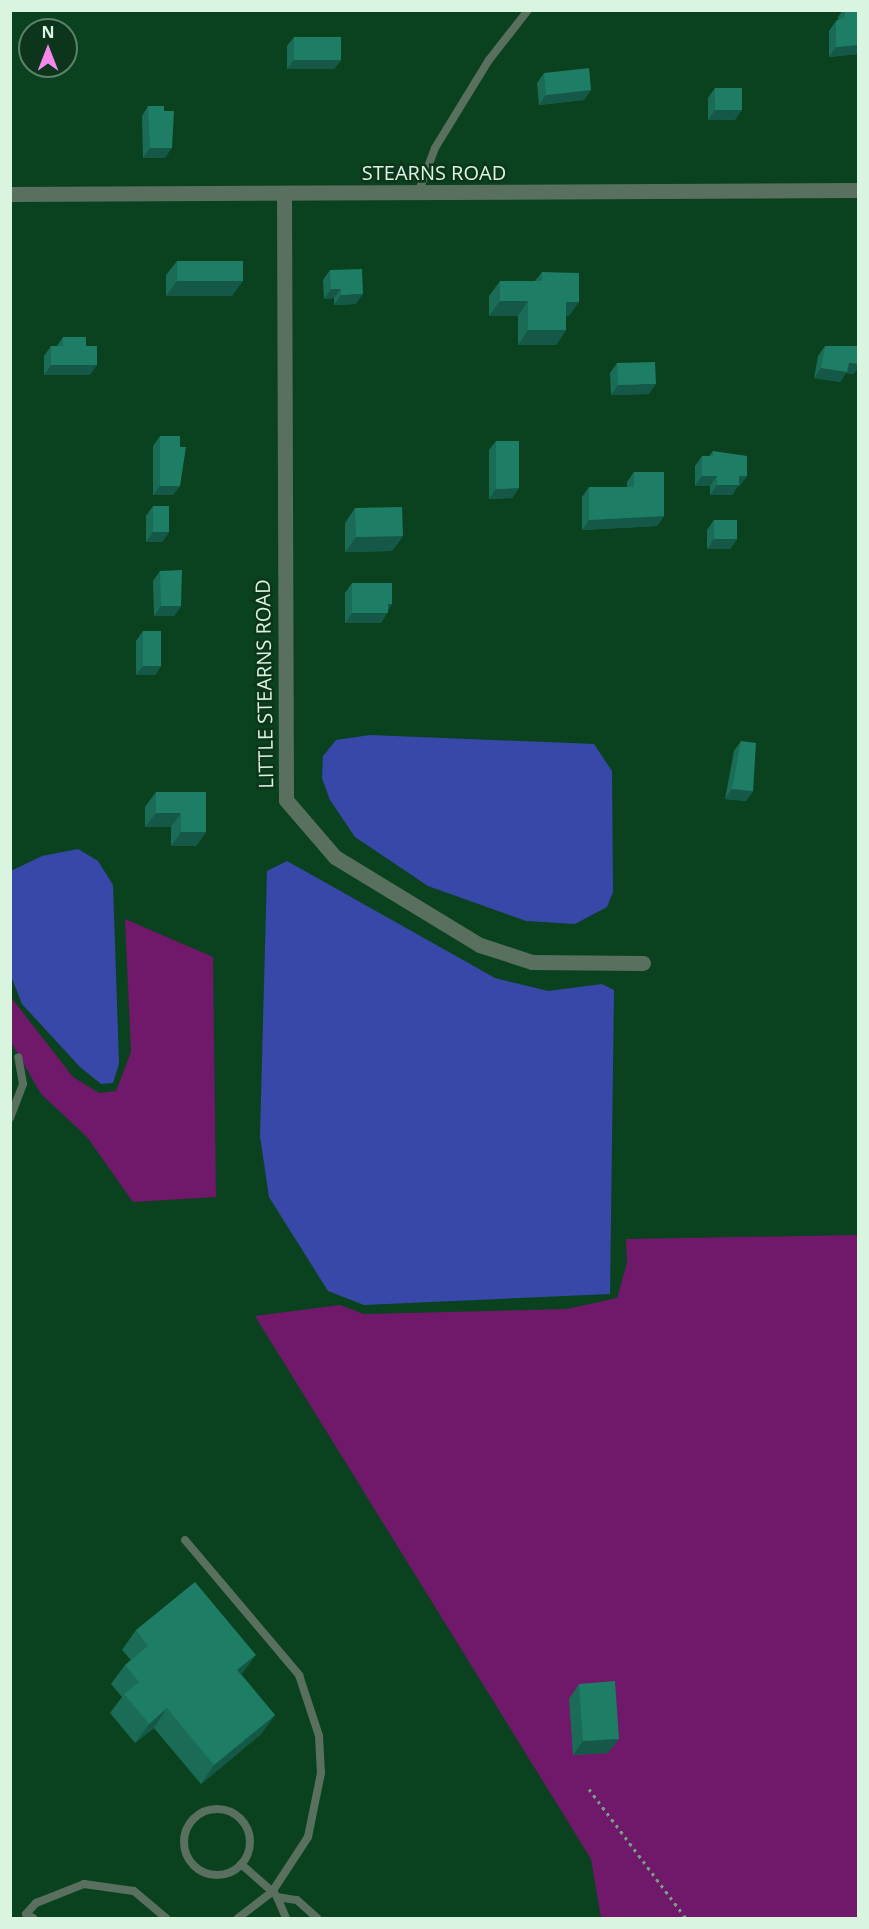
<!DOCTYPE html>
<style>
body{margin:0}
#map{position:relative;width:869px;height:1929px;overflow:hidden;background:#0a421f;font-family:"Open Sans",sans-serif}
div>[style]{position:absolute}
.green>*{inset:0;background:#701869}
.water>*{inset:0;background:#3748a9}
.path>*{height:3px;margin-top:-1.5px;transform-origin:0;background:repeating-linear-gradient(90deg,#759e82 0 3px,transparent 0 7.5px)}
.lane>*{height:8px;margin:-4px;padding:0 4px;transform-origin:4px;border-radius:4px;background:#5a705f}
.lane>.ring{margin:-4px;padding:0;box-sizing:content-box;background:none;border:8px solid #5a705f;border-radius:50%}
.street>*{height:15px;margin:-7.5px;padding:0 7.5px;transform-origin:7.5px;border-radius:7.5px;background:#5a705f}
.wall>*{inset:0;background:#1a6c57}
.shaded-wall>*{inset:0;background:#155847}
.building>*{inset:0;background:#1e7d65}
span{translate:-50% -50%;white-space:nowrap;text-align:center;line-height:1.15;-webkit-text-stroke:5px #0d351b;paint-order:stroke}
.street-label{font-size:20px;color:#daf5df}
.frame{position:absolute;inset:0;border:12px solid #daf5df;pointer-events:none}
.north{position:absolute;left:18px;top:18px;width:60px;height:60px;box-sizing:border-box;background:#0d351b;border:2px solid #5f8269;border-radius:50%;rotate:0deg;font-size:16px;font-weight:700;line-height:24px;text-align:center;color:#daf5df}
.north::after{content:'';display:block;margin:auto;width:21px;height:27px;background:#f788eb;clip-path:polygon(50% 0,100% 100%,50% 72%,0 100%)}
</style>
<div id="map">
<div class="green">
<div style="clip-path:polygon(125px 919px,213px 957px,216px 1197px,133px 1202px,87px 1137px,41px 1094px,11px 1042px,10px 996px,73px 1077px,99px 1093px,116px 1091px,131px 1052px)"></div>
<div style="clip-path:polygon(858px 1235px,858px 1918px,601px 1918px,591px 1859px,255px 1316px,340px 1305px,364px 1314px,567px 1309px,617px 1298px,627px 1263px,626px 1239px)"></div>
</div>
<div class="water">
<div style="clip-path:polygon(370px 735px,594px 744px,612px 771px,613px 892px,607px 907px,575px 924px,526px 921px,428px 886px,355px 837px,330px 800px,322px 778px,323px 756px,336px 740px)"></div>
<div style="clip-path:polygon(78px 849px,98px 861px,113px 885px,119px 1064px,113px 1083px,101px 1084px,80px 1067px,22px 1004px,11px 976px,11px 871px,42px 856px)"></div>
<div style="clip-path:polygon(287px 861px,495px 978px,548px 991px,602px 984px,614px 990px,610px 1294px,364px 1305px,328px 1291px,269px 1197px,260px 1136px,267px 871px)"></div>
</div>
<div class="path">
<div style="left:589px;top:1789px;width:161px;rotate:53.1deg"></div>
</div>
<div class="lane">
<div style="left:418px;top:193px;width:48px;rotate:-69.3deg"></div>
<div style="left:435px;top:148px;width:103px;rotate:-58.5deg"></div>
<div style="left:489px;top:60px;width:63px;rotate:-52deg"></div>
<div style="left:10px;top:1118px;width:36px;rotate:-69deg"></div>
<div style="left:23px;top:1084px;width:27px;rotate:-100deg"></div>
<div style="left:185px;top:1540px;width:177px;rotate:49.8deg"></div>
<div style="left:299px;top:1675px;width:64px;rotate:71.8deg"></div>
<div style="left:319px;top:1736px;width:37px;rotate:87deg"></div>
<div style="left:321px;top:1773px;width:65px;rotate:101.5deg"></div>
<div style="left:308px;top:1837px;width:66px;rotate:123.2deg"></div>
<div style="left:272px;top:1892px;width:43px;rotate:142.6deg"></div>
<div class="ring" style="left:184px;top:1809px;width:58px;height:58px"></div>
<div style="left:241px;top:1864px;width:45px;rotate:41.4deg"></div>
<div style="left:33px;top:1918px;width:8px;rotate:-150deg"></div>
<div style="left:26px;top:1914px;width:15px;rotate:-48deg"></div>
<div style="left:36px;top:1903px;width:52px;rotate:-21.6deg"></div>
<div style="left:84px;top:1884px;width:50px;rotate:8deg"></div>
<div style="left:134px;top:1891px;width:42px;rotate:40.2deg"></div>
<div style="left:286px;top:1918px;width:23px;rotate:-113deg"></div>
<div style="left:277px;top:1897px;width:20px;rotate:9deg"></div>
<div style="left:297px;top:1900px;width:27px;rotate:42deg"></div>
</div>
<div class="street">
<div style="left:284px;top:193px;width:607px;rotate:89.81deg"></div>
<div style="left:286px;top:800px;width:75px;rotate:49.3deg"></div>
<div style="left:335px;top:857px;width:170px;rotate:31.3deg"></div>
<div style="left:480px;top:945px;width:55px;rotate:18.1deg"></div>
<div style="left:532px;top:962px;width:111px;rotate:0.5deg"></div>
<div style="left:10px;top:194px;width:848px;rotate:-0.27deg"></div>
</div>
<div class="wall">
<div style="clip-path:polygon(843px 10px,858px 10px,858px 54px,829px 57px,829px 31px,836px 21px,838px 20px,838px 17px)"></div>
<div style="clip-path:polygon(294px 37px,341px 60px,334px 69px,287px 69px,287px 46px)"></div>
<div style="clip-path:polygon(544px 73px,591px 90px,584px 100px,539px 105px,537px 83px)"></div>
<div style="clip-path:polygon(715px 88px,735px 120px,708px 120px,708px 98px)"></div>
<div style="clip-path:polygon(148px 106px,165px 158px,143px 158px,142px 116px)"></div>
<div style="clip-path:polygon(177px 261px,232px 296px,166px 296px,166px 275px)"></div>
<div style="clip-path:polygon(330px 270px,356px 304px,334px 305px,334px 298px,324px 299px,323px 280px)"></div>
<div style="clip-path:polygon(542px 272px,569px 316px,566px 316px,566px 330px,556px 345px,518px 345px,518px 316px,489px 316px,489px 296px,500px 281px,535px 281px)"></div>
<div style="clip-path:polygon(63px 337px,86px 346px,90px 375px,44px 375px,44px 356px,51px 346px,57px 346px)"></div>
<div style="clip-path:polygon(825px 346px,854px 374px,846px 373px,840px 382px,814px 378px,818px 356px)"></div>
<div style="clip-path:polygon(617px 363px,649px 394px,611px 395px,610px 373px)"></div>
<div style="clip-path:polygon(160px 436px,173px 495px,153px 495px,153px 446px)"></div>
<div style="clip-path:polygon(496px 441px,519px 488px,512px 498px,489px 499px,489px 450px)"></div>
<div style="clip-path:polygon(713px 451px,740px 486px,738px 486px,732px 495px,710px 495px,710px 486px,695px 486px,695px 466px,702px 456px,709px 456px)"></div>
<div style="clip-path:polygon(634px 472px,664px 516px,657px 526px,582px 530px,582px 497px,589px 487px,627px 487px,627px 482px)"></div>
<div style="clip-path:polygon(153px 506px,169px 532px,162px 542px,146px 542px,146px 516px)"></div>
<div style="clip-path:polygon(355px 508px,403px 536px,392px 551px,345px 552px,345px 523px)"></div>
<div style="clip-path:polygon(714px 520px,737px 539px,730px 549px,707px 549px,707px 530px)"></div>
<div style="clip-path:polygon(160px 571px,181px 606px,174px 616px,154px 616px,153px 581px)"></div>
<div style="clip-path:polygon(352px 583px,388px 611px,381px 623px,345px 623px,345px 593px)"></div>
<div style="clip-path:polygon(143px 631px,161px 666px,155px 675px,136px 675px,136px 641px)"></div>
<div style="clip-path:polygon(741px 741px,753px 791px,746px 801px,725px 799px,734px 751px)"></div>
<div style="clip-path:polygon(156px 792px,206px 832px,196px 846px,171px 846px,171px 827px,145px 827px,145px 807px)"></div>
<div style="clip-path:polygon(136px 1630px,242px 1675px,275px 1715px,261px 1734px,201px 1784px,154px 1728px,135px 1743px,110px 1713px,122px 1697px,111px 1684px,125px 1665px,131px 1660px,122px 1650px)"></div>
<div style="clip-path:polygon(579px 1684px,608px 1753px,573px 1755px,569px 1699px)"></div>
</div>
<div class="shaded-wall">
<div style="clip-path:polygon(858px 45px,858px 54px,829px 57px,836px 47px)"></div>
<div style="clip-path:polygon(294px 60px,341px 60px,334px 69px,287px 69px)"></div>
<div style="clip-path:polygon(591px 90px,584px 100px,539px 105px,546px 95px)"></div>
<div style="clip-path:polygon(715px 110px,742px 110px,735px 120px,708px 120px)"></div>
<div style="clip-path:polygon(150px 148px,172px 148px,165px 158px,143px 158px)"></div>
<div style="clip-path:polygon(177px 281px,243px 281px,232px 296px,166px 296px)"></div>
<div style="clip-path:polygon(331px 289px,341px 289px,334px 298px,324px 299px)"></div>
<div style="clip-path:polygon(363px 294px,356px 304px,334px 305px,341px 295px)"></div>
<div style="clip-path:polygon(500px 301px,528px 301px,518px 316px,489px 316px)"></div>
<div style="clip-path:polygon(566px 302px,579px 302px,569px 316px,556px 316px)"></div>
<div style="clip-path:polygon(528px 330px,566px 330px,556px 345px,518px 345px)"></div>
<div style="clip-path:polygon(849px 363px,858px 364px,858px 368px,854px 374px,846px 373px,840px 382px,814px 378px,821px 368px)"></div>
<div style="clip-path:polygon(51px 365px,97px 365px,90px 375px,44px 375px)"></div>
<div style="clip-path:polygon(656px 384px,649px 394px,611px 395px,618px 385px)"></div>
<div style="clip-path:polygon(702px 476px,717px 476px,710px 486px,695px 486px)"></div>
<div style="clip-path:polygon(739px 476px,747px 476px,740px 486px,738px 486px,732px 495px,710px 495px,717px 485px)"></div>
<div style="clip-path:polygon(160px 486px,180px 486px,173px 495px,153px 495px)"></div>
<div style="clip-path:polygon(519px 488px,512px 498px,489px 499px,496px 489px)"></div>
<div style="clip-path:polygon(664px 516px,657px 526px,582px 530px,589px 520px)"></div>
<div style="clip-path:polygon(153px 532px,169px 532px,162px 542px,146px 542px)"></div>
<div style="clip-path:polygon(403px 536px,392px 551px,345px 552px,356px 537px)"></div>
<div style="clip-path:polygon(714px 539px,737px 539px,730px 549px,707px 549px)"></div>
<div style="clip-path:polygon(388px 604px,392px 604px,381px 623px,345px 623px,352px 613px)"></div>
<div style="clip-path:polygon(161px 606px,181px 606px,174px 616px,154px 616px)"></div>
<div style="clip-path:polygon(143px 666px,161px 666px,155px 675px,136px 675px)"></div>
<div style="clip-path:polygon(732px 789px,753px 791px,746px 801px,725px 799px)"></div>
<div style="clip-path:polygon(156px 813px,181px 813px,171px 827px,145px 827px)"></div>
<div style="clip-path:polygon(181px 832px,206px 832px,196px 846px,171px 846px)"></div>
<div style="clip-path:polygon(256px 1655px,242px 1674px,224px 1689px,237px 1670px)"></div>
<div style="clip-path:polygon(167px 1708px,154px 1728px,135px 1743px,149px 1724px)"></div>
<div style="clip-path:polygon(275px 1715px,261px 1734px,201px 1784px,214px 1765px)"></div>
<div style="clip-path:polygon(619px 1739px,608px 1753px,573px 1755px,583px 1741px)"></div>
</div>
<div class="building">
<div style="clip-path:polygon(845px 10px,858px 10px,858px 45px,836px 47px,836px 21px,845px 17px)"></div>
<div style="clip-path:polygon(294px 37px,341px 37px,341px 60px,294px 60px)"></div>
<div style="clip-path:polygon(589px 68px,591px 90px,546px 95px,544px 73px)"></div>
<div style="clip-path:polygon(715px 88px,742px 88px,742px 110px,715px 110px)"></div>
<div style="clip-path:polygon(148px 106px,164px 106px,164px 111px,174px 111px,172px 148px,150px 148px)"></div>
<div style="clip-path:polygon(177px 261px,243px 261px,243px 281px,177px 281px)"></div>
<div style="clip-path:polygon(362px 269px,363px 294px,341px 295px,341px 289px,331px 289px,330px 270px)"></div>
<div style="clip-path:polygon(542px 272px,579px 273px,579px 302px,566px 302px,566px 330px,528px 330px,528px 301px,500px 301px,500px 281px,542px 281px)"></div>
<div style="clip-path:polygon(63px 337px,86px 337px,86px 346px,97px 346px,97px 365px,51px 365px,51px 346px,63px 346px)"></div>
<div style="clip-path:polygon(825px 346px,858px 346px,858px 364px,849px 363px,847px 372px,821px 368px)"></div>
<div style="clip-path:polygon(655px 362px,656px 384px,618px 385px,617px 363px)"></div>
<div style="clip-path:polygon(160px 436px,180px 436px,180px 447px,186px 447px,180px 486px,160px 486px)"></div>
<div style="clip-path:polygon(496px 441px,519px 441px,519px 488px,496px 489px)"></div>
<div style="clip-path:polygon(713px 451px,747px 456px,747px 476px,739px 476px,739px 485px,717px 485px,717px 476px,702px 476px,702px 456px,713px 456px)"></div>
<div style="clip-path:polygon(634px 472px,664px 472px,664px 516px,589px 520px,589px 487px,634px 487px)"></div>
<div style="clip-path:polygon(153px 506px,169px 506px,169px 532px,153px 532px)"></div>
<div style="clip-path:polygon(402px 507px,403px 536px,356px 537px,355px 508px)"></div>
<div style="clip-path:polygon(714px 520px,737px 520px,737px 539px,714px 539px)"></div>
<div style="clip-path:polygon(182px 570px,181px 606px,161px 606px,160px 571px)"></div>
<div style="clip-path:polygon(352px 583px,392px 583px,392px 604px,388px 604px,388px 613px,352px 613px)"></div>
<div style="clip-path:polygon(143px 631px,161px 631px,161px 666px,143px 666px)"></div>
<div style="clip-path:polygon(741px 741px,756px 743px,753px 791px,732px 789px)"></div>
<div style="clip-path:polygon(156px 792px,206px 792px,206px 832px,181px 832px,181px 813px,156px 813px)"></div>
<div style="clip-path:polygon(195px 1582px,256px 1655px,237px 1670px,275px 1715px,214px 1765px,167px 1708px,149px 1724px,124px 1694px,139px 1682px,125px 1665px,148px 1646px,136px 1630px)"></div>
<div style="clip-path:polygon(615px 1681px,619px 1739px,583px 1741px,579px 1684px)"></div>
</div>
<div class="street-label">
<span style="left:434px;top:172px">STEARNS ROAD</span>
<span style="left:264px;top:684px;rotate:-91deg">LITTLE STEARNS ROAD</span>
</div>
<div class="frame"></div>
<div class="north">N</div>
</div>
